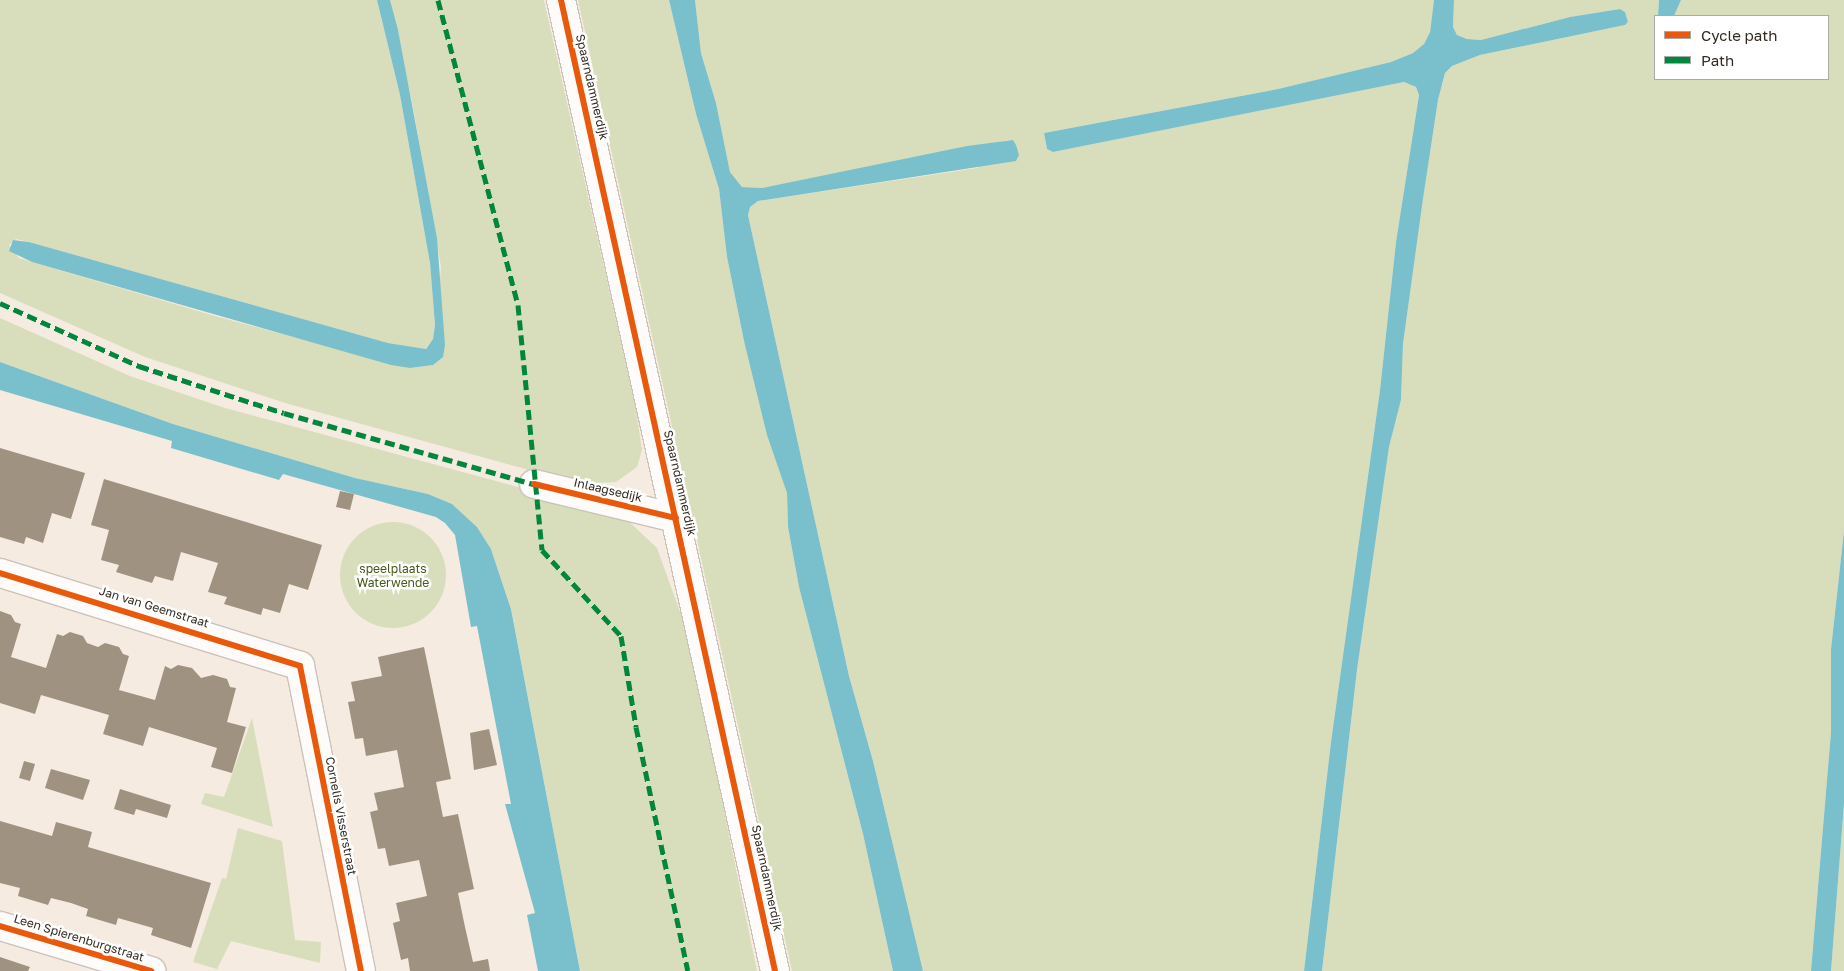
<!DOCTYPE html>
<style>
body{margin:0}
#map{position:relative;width:1844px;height:971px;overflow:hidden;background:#f6ebe0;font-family:"Golos Text",sans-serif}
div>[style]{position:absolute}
.green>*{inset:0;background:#d8debb}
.round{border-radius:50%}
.water>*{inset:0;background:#7ac0cc}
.building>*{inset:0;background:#a09280}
.roads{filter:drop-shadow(1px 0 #ccc2b8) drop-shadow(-1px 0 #ccc2b8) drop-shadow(0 1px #ccc2b8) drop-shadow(0 -1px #ccc2b8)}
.minor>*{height:28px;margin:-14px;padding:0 14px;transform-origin:14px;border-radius:14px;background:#fefcfa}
.quiet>*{height:5px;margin-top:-2.5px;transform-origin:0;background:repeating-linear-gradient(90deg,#00873e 0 10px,transparent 0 15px)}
.cycleway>*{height:6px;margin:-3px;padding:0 3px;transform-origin:3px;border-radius:3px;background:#e8590c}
span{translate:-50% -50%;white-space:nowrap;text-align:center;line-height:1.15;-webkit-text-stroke:5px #fff;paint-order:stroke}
.street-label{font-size:12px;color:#332a20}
.park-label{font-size:12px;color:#465917}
.legend{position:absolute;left:1654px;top:15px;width:175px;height:65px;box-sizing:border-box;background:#fff;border:1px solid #adaaa6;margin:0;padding:6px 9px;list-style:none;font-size:15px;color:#332a20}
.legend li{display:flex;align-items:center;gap:10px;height:25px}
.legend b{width:25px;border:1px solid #adaaa6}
</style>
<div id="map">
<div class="green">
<div style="clip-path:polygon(0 0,377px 0,400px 95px,430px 263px,435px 325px,433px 339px,425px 349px,388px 343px,29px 242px,16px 239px,9px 245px,19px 258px,32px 262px,215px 316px,410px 368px,433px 365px,441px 267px,413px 107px,390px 0,544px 0,636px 410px,642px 450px,637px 467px,616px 482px,596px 483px,562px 479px,427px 442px,285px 403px,145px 357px,0 293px)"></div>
<div style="clip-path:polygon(578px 0,669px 0,696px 114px,719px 189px,727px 257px,744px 341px,787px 493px,788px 527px,799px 587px,863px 834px,893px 971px,792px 971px)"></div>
<div style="clip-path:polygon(695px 0,1434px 0,1430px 32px,1424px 44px,1413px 53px,1391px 62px,1278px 89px,1044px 133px,1047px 149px,1053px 152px,1404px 82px,1416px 87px,1419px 95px,1396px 242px,1380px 390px,1331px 742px,1304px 971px,923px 971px,873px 761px,849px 676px,748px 215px,749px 207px,758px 201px,977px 168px,1016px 145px,1009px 140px,762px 188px,742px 187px,730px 172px,716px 103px,701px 53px)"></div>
<div style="clip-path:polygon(1454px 0,1659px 0,1658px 16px,1655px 16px,1655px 79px,1828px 79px,1828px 16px,1674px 16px,1681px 0,1844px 0,1844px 531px,1831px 649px,1831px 732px,1811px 971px,1322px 971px,1357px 670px,1389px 447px,1401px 400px,1403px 344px,1423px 199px,1438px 100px,1445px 73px,1452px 66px,1480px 55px,1625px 25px,1628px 22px,1625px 12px,1620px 9px,1570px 17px,1481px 40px,1467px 39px,1457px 35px,1453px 27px)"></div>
<div style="clip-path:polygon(0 318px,130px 376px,225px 408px,622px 515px,657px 548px,687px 631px,757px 971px,580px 971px,511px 608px,491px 549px,477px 527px,452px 504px,428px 494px,355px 478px,173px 424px,0 362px)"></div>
<div class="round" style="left:340px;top:522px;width:106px;height:106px"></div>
<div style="clip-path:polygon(252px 718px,273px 827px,201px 804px,205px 793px,224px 797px)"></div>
<div style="clip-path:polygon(1844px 804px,1844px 971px,1831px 971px,1838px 881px)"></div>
<div style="clip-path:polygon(238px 828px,282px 841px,295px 940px,321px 942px,320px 963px,231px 941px,217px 969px,193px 962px,222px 878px,226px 879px)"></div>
</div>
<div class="water">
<div style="clip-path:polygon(377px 0,390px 0,398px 30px,437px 238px,445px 345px,443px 357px,433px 365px,410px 368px,391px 365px,32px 262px,9px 251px,13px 240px,29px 242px,388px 343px,426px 349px,433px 339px,435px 325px,430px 263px,400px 95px)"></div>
<div style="clip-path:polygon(669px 0,695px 0,701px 53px,716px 103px,730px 172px,742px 187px,762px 188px,967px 146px,1013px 140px,1016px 145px,1019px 155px,1016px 161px,758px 201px,750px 207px,748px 215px,849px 676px,873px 761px,923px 971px,893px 971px,863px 834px,799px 587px,788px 527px,787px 493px,767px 435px,744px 341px,727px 257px,719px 189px,696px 114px)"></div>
<div style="clip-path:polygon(1434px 0,1454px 0,1453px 27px,1457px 35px,1467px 39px,1481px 40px,1570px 17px,1620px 9px,1625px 12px,1628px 22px,1625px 25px,1480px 55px,1452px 66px,1445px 73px,1438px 100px,1423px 199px,1403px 344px,1401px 400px,1389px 447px,1357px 670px,1322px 971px,1304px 971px,1331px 742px,1380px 390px,1396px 242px,1419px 95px,1416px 87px,1404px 82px,1053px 152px,1047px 149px,1044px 133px,1278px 89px,1391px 62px,1413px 53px,1424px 44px,1430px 32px)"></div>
<div style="clip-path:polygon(1659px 0,1681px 0,1674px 16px,1658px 16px)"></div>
<div style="clip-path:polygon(0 362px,173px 424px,355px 478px,428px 494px,452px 504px,477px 527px,491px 549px,511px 609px,580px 971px,538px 971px,527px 915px,535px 913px,505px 804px,511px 804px,477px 626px,471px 627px,455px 535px,445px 523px,436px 517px,283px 474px,279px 480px,171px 448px,172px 441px,0 390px)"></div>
<div style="clip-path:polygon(1844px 531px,1844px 804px,1831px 971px,1811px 971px,1831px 732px,1831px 649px)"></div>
</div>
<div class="building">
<div style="clip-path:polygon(0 448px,85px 473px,71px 519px,52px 513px,43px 543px,26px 537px,24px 544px,0 537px)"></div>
<div style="clip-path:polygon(104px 479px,322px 545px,308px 590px,289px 584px,280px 613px,263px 608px,261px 615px,224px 604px,227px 597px,208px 592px,218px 563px,181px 552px,173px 581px,155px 576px,152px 583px,116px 572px,119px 565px,101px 560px,109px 530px,91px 525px)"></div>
<div style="clip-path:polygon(340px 491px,354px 494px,350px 510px,336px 507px)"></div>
<div style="clip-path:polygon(0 611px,11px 615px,15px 622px,21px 624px,11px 657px,46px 668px,57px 634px,63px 636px,70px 632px,83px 636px,87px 643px,98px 647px,105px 643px,119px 647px,123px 654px,129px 656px,119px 690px,155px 700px,165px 666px,171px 669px,178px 665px,192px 668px,201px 678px,213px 675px,227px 679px,230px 687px,236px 688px,227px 722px,246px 727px,232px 773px,211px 767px,217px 748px,149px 727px,143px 746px,103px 734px,109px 715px,41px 695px,35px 714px,0 703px)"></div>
<div style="clip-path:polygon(424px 647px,451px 779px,436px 782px,443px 817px,458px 814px,474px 889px,458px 893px,465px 927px,473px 962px,488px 959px,490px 971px,410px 971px,408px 958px,401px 960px,393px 923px,400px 921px,396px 903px,427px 896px,419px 860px,389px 866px,385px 848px,378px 849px,370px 812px,378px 810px,374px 793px,404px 787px,397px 750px,366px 756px,363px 738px,355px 739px,348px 702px,355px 701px,351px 682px,382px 676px,378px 657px)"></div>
<div style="clip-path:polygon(489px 729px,497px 765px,474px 770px,470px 733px)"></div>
<div style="clip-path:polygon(24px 761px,35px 764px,30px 781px,19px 778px)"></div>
<div style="clip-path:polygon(51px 769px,90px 780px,83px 800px,45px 788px)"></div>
<div style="clip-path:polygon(120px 789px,171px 805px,167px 818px,136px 809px,134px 815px,114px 809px)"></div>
<div style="clip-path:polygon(0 821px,52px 836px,56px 822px,92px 832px,88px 847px,211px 883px,191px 948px,151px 935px,153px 928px,118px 918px,116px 925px,86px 916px,88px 909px,71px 903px,51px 898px,48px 905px,18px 896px,20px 888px,0 883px)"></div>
<div style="clip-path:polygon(0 957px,30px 967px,28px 971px,0 971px)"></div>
</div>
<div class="roads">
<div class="minor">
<div style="left:561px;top:0;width:994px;rotate:77.57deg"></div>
<div style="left:534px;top:484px;width:146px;rotate:13.5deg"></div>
<div style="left:0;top:573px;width:314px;rotate:17.2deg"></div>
<div style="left:300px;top:666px;width:311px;rotate:78.7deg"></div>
<div style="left:0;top:926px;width:158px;rotate:16.6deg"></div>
</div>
</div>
<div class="quiet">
<div style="left:438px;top:0;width:315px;rotate:75.3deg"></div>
<div style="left:518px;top:305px;width:246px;rotate:84.4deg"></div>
<div style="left:542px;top:550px;width:117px;rotate:47.4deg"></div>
<div style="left:621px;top:636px;width:92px;rotate:80.6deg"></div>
<div style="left:636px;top:727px;width:249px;rotate:78deg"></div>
<div style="left:0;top:303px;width:153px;rotate:24.4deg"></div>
<div style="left:139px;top:366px;width:152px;rotate:18deg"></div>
<div style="left:284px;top:413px;width:260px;rotate:15.9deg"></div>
</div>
<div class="cycleway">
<div style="left:561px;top:0;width:994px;rotate:77.57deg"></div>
<div style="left:534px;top:484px;width:146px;rotate:13.5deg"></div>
<div style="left:0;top:573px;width:314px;rotate:17.2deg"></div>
<div style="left:300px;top:666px;width:311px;rotate:78.7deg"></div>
<div style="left:0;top:926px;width:158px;rotate:16.6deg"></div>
</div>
<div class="street-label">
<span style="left:592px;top:87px;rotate:77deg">Spaarndammerdijk</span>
<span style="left:680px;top:483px;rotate:77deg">Spaarndammerdijk</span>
<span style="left:608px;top:490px;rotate:13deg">Inlaagsedijk</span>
<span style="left:154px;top:607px;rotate:17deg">Jan van Geemstraat</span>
<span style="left:341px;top:816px;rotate:79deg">Cornelis Visserstraat</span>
<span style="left:767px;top:878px;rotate:78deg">Spaarndammerdijk</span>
<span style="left:79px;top:938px;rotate:17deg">Leen Spierenburgstraat</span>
</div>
<div class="park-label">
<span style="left:393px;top:576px">speelplaats<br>Waterwende</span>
</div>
<ul class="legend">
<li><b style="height:6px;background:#e8590c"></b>Cycle path</li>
<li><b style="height:6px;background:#00873e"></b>Path</li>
</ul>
</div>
